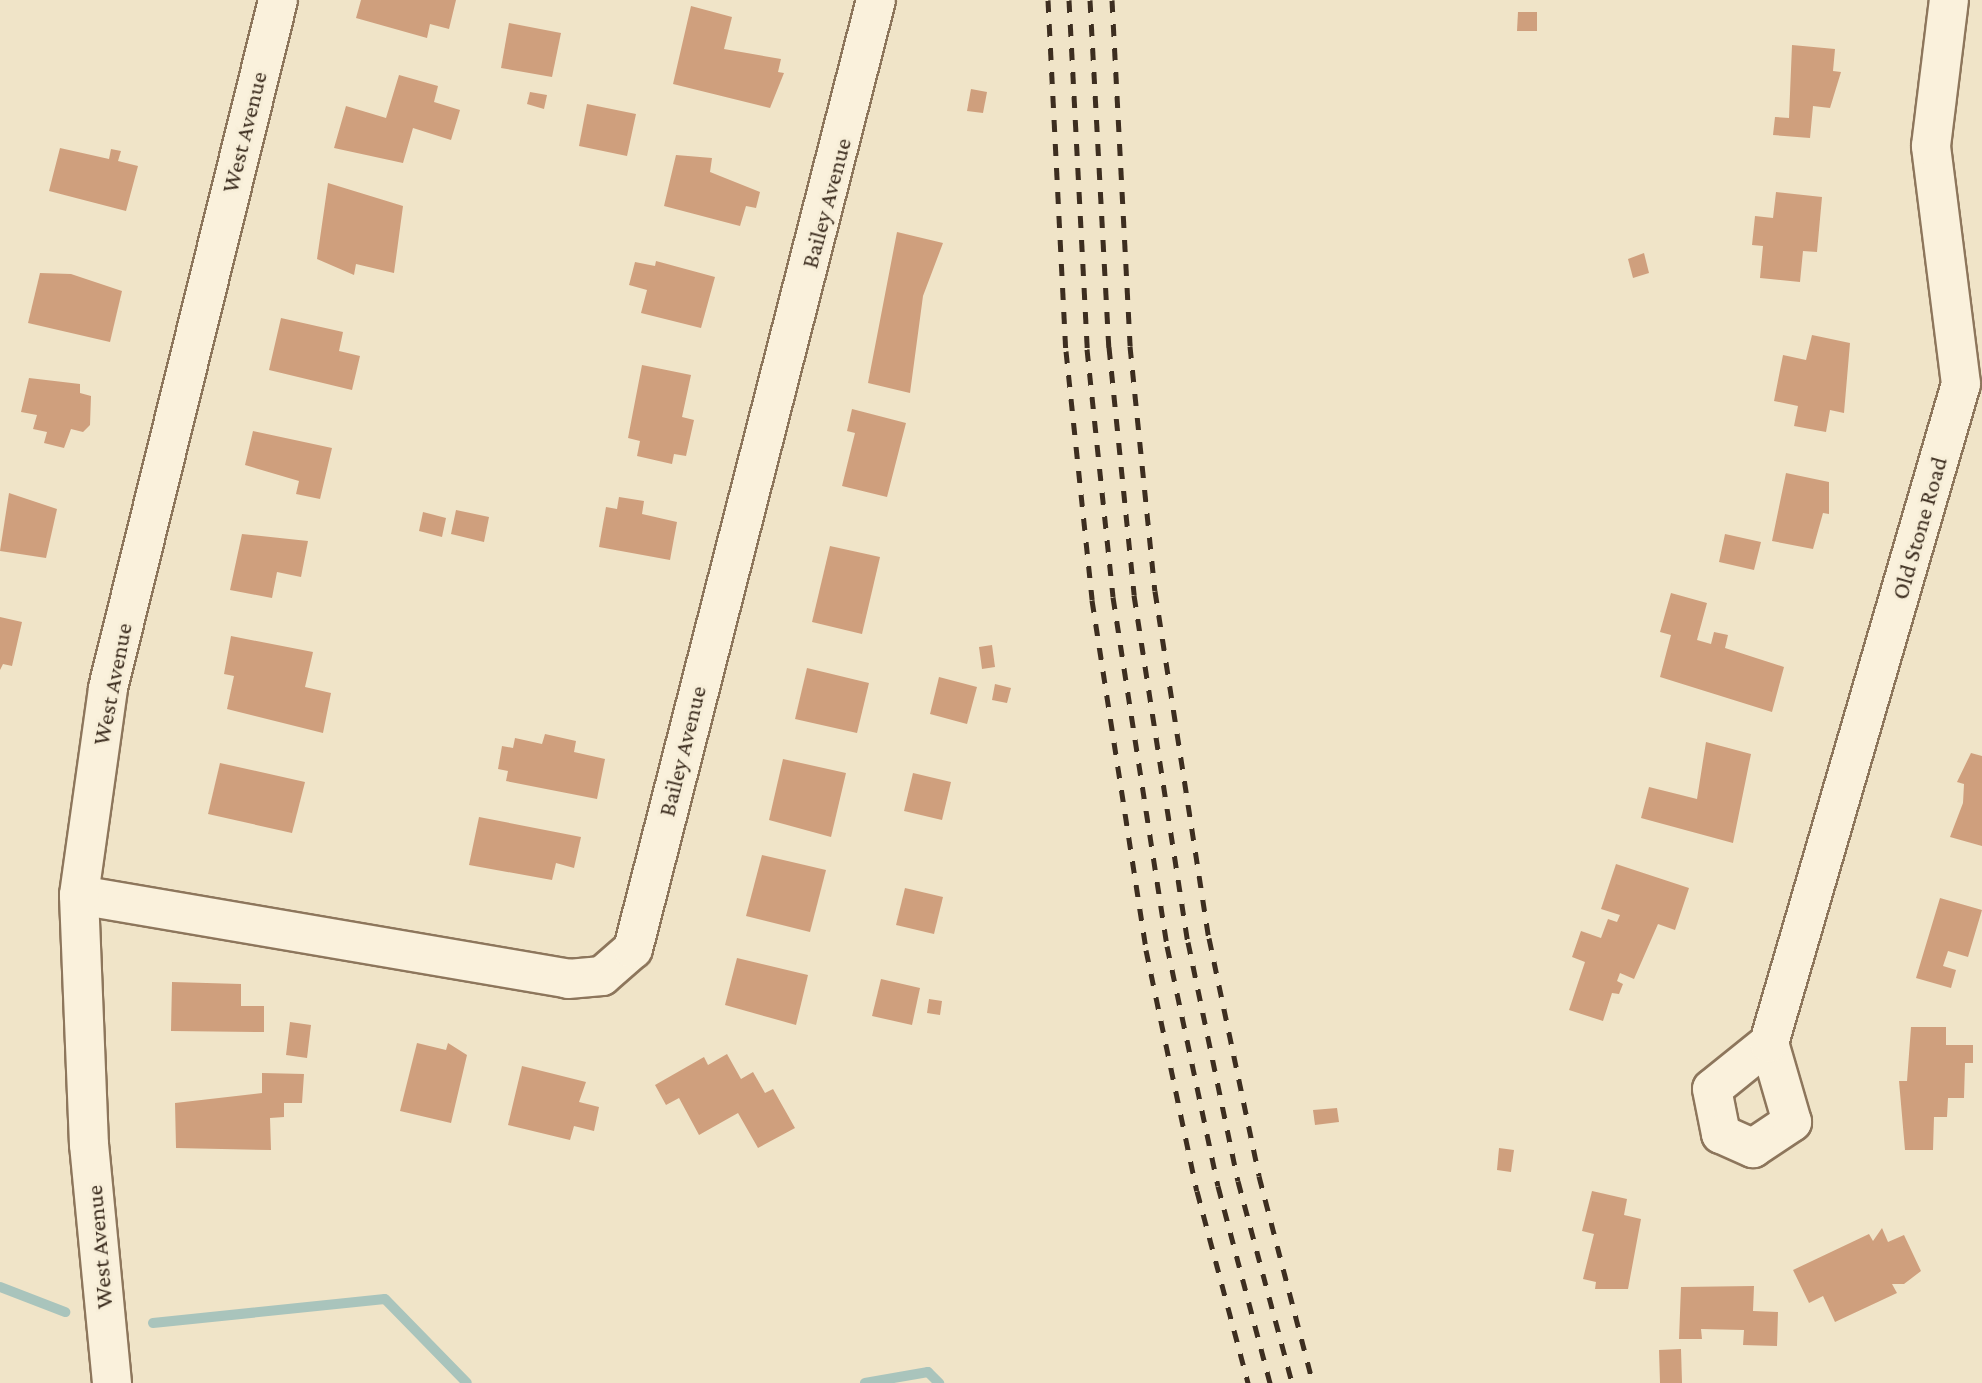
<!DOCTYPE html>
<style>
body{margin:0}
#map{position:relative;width:1982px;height:1383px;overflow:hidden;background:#f0e4c8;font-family:"Crimson Pro",serif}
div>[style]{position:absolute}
.stream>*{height:10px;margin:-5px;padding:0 5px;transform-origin:5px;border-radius:5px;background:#a9c4bc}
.building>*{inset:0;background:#cf9f7d}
.roads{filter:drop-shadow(2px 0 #8d765c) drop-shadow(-2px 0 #8d765c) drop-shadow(0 2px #8d765c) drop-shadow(0 -2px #8d765c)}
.street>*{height:38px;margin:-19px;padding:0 19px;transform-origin:19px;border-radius:19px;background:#faf1dc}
.secondary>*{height:38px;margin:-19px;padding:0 19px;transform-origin:19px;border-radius:19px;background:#faf1dc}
.rail>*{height:5px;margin-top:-2.5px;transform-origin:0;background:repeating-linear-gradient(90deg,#3d2e20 0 12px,transparent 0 24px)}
span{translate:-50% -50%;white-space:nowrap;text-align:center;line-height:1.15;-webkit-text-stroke:6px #f7eed8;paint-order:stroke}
.street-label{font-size:24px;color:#3d2e20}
</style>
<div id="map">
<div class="stream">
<div style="left:0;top:1287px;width:70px;rotate:21deg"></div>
<div style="left:153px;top:1323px;width:233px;rotate:-5.9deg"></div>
<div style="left:385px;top:1299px;width:117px;rotate:45.7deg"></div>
<div style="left:865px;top:1383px;width:64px;rotate:-9.9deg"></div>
<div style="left:928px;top:1372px;width:16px;rotate:45deg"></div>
</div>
<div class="building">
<div style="clip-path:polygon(361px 0,456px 0,449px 29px,430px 24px,427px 38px,356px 18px)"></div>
<div style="clip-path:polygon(691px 6px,732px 17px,724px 49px,781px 59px,778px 72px,784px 73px,770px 108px,673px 84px)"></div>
<div style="clip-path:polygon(1518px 12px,1537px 12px,1537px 31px,1517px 31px)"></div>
<div style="clip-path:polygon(509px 23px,561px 33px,552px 77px,501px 68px)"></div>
<div style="clip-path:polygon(1792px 45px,1835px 49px,1833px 71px,1841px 72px,1830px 108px,1813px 106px,1810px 138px,1773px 135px,1775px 117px,1789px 118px)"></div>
<div style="clip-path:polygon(399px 75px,438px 86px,434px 102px,460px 110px,451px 140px,413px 128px,403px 163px,334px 148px,346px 106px,386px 118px)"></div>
<div style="clip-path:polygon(971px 89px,987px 92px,983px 113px,967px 111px)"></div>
<div style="clip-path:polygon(530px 92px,547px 95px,544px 109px,527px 104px)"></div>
<div style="clip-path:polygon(587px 104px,636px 114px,627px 156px,579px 146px)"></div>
<div style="clip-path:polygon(60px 148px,109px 159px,111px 149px,121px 151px,118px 161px,138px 166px,126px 211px,49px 191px)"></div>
<div style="clip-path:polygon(676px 155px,712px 158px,710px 172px,760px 192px,756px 208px,746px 206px,740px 226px,664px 206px)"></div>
<div style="clip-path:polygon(328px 183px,403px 206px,394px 273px,356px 264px,354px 275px,317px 259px)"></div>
<div style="clip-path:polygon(1776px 192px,1822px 197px,1817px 252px,1803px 251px,1800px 282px,1760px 278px,1763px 246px,1752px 245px,1755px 216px,1773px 218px)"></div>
<div style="clip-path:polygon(897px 232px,943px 243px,923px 296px,910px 393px,868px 383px)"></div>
<div style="clip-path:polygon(1644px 253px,1649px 273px,1633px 278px,1628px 259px)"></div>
<div style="clip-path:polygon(656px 261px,715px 277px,701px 328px,641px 313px,647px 290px,629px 285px,635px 262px,655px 266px)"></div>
<div style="clip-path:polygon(40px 273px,71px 274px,122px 291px,110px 342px,28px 323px)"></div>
<div style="clip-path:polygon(281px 318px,343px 332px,339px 351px,360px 356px,352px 390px,269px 370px)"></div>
<div style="clip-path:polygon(1812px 335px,1850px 343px,1844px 413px,1830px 410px,1826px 432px,1794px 426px,1798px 406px,1774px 401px,1783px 355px,1806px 360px)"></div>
<div style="clip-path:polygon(642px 365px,691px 375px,682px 417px,694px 420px,686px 456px,674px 454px,672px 464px,637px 456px,640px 441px,628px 438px)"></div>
<div style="clip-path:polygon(29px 378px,80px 384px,80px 393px,91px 396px,90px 425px,83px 432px,71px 429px,64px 448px,44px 443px,47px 432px,33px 429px,37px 415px,21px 412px)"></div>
<div style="clip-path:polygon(852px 409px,906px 423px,887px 497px,842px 486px,855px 433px,847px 431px)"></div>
<div style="clip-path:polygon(253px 431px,332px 448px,320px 499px,296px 494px,299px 481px,245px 465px)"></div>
<div style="clip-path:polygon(1786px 473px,1829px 482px,1829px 514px,1823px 513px,1813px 549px,1772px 541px)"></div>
<div style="clip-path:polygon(9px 493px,57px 509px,46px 558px,0 551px)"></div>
<div style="clip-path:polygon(619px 497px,644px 501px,642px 514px,677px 522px,670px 560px,599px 547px,606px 507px,617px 509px)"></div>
<div style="clip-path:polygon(456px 510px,489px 517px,484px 542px,451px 534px)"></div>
<div style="clip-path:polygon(423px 512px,446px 518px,442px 537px,419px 531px)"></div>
<div style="clip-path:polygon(242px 534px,308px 541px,301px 577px,277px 572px,272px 598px,230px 590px)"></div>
<div style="clip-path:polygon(1725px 534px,1761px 542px,1754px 570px,1719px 562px)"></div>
<div style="clip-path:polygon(830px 546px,880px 557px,862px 634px,812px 622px)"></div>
<div style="clip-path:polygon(1671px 593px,1707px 603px,1697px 640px,1711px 644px,1714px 632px,1728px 635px,1725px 648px,1784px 667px,1772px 712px,1660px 677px,1671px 635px,1660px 632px)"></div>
<div style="clip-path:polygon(0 617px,22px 622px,12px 666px,3px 664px,0 670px)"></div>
<div style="clip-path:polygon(231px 636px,313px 652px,305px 687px,331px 693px,323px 733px,227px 709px,234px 676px,224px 674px)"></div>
<div style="clip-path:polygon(992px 645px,995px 667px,982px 669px,979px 647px)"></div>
<div style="clip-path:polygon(807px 668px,869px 683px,857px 733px,795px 719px)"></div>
<div style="clip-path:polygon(939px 677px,977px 687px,967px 724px,930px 714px)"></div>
<div style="clip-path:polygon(995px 684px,1011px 688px,1007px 703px,992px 700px)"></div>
<div style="clip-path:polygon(545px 734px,576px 741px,574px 752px,605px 759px,597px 799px,506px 781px,508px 771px,498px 769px,502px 746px,513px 748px,515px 738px,542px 744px)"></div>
<div style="clip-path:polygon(1706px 742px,1751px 754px,1733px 843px,1641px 818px,1649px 787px,1697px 799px)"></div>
<div style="clip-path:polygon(1971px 753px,1982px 756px,1982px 846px,1950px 837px,1963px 803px,1964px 784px,1957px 782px)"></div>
<div style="clip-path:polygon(783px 759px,846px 773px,831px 837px,769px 820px)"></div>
<div style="clip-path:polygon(220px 763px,305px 782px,292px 833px,208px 814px)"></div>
<div style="clip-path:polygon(913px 773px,951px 782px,942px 820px,904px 811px)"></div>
<div style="clip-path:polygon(479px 817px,581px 837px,574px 868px,556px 863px,552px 880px,469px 865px)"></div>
<div style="clip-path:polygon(762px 855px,826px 870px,810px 932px,746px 916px)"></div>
<div style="clip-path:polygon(1616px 864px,1689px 888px,1675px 930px,1658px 924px,1634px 979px,1620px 973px,1617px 981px,1623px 984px,1619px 994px,1612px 993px,1603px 1021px,1569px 1010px,1585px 962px,1572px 957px,1581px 931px,1601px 938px,1608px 919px,1617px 922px,1620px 915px,1601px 909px)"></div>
<div style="clip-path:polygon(905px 888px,943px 897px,934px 934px,896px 925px)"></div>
<div style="clip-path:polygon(1940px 898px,1982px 910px,1968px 957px,1948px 951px,1943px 966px,1956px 970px,1951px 988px,1916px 978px)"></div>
<div style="clip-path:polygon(737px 958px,808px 975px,796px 1025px,725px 1005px)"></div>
<div style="clip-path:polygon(881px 979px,920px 988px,912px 1025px,872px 1016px)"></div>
<div style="clip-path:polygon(172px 982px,241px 984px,241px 1006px,264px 1006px,264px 1032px,171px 1031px)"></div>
<div style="clip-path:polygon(929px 999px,942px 1001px,940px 1015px,927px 1013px)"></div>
<div style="clip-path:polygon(290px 1022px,311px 1025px,307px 1058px,286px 1055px)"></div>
<div style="clip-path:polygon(1911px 1027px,1946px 1027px,1946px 1045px,1973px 1045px,1973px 1063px,1965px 1063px,1964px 1098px,1948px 1098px,1947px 1117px,1934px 1117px,1933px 1150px,1905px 1150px,1899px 1081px,1907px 1081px)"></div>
<div style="clip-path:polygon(417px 1043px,446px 1050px,448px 1043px,467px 1055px,451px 1123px,400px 1111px)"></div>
<div style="clip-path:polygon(727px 1054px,741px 1079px,753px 1072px,765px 1093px,773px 1089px,795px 1128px,758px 1148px,738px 1113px,699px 1135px,679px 1098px,666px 1105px,655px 1085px,704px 1057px,708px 1065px)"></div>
<div style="clip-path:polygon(522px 1066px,586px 1082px,579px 1102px,599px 1107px,594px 1131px,574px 1126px,570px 1140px,508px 1125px)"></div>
<div style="clip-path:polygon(262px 1073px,304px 1074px,302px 1103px,284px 1103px,284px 1117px,270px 1118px,271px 1150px,176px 1148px,175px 1103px,262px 1093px)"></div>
<div style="clip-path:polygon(1337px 1108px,1339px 1122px,1315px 1125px,1313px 1110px)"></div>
<div style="clip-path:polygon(1499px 1148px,1514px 1150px,1511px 1172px,1497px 1170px)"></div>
<div style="clip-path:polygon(1592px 1191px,1627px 1199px,1624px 1215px,1641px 1219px,1628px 1289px,1595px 1289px,1596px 1282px,1583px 1279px,1594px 1234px,1582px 1231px)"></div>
<div style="clip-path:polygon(1882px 1228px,1888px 1242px,1904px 1235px,1921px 1271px,1904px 1284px,1892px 1284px,1897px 1293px,1835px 1322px,1823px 1296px,1809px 1303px,1793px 1270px,1869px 1234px,1873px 1241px)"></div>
<div style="clip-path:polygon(1754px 1286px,1753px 1311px,1778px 1312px,1777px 1346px,1743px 1345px,1744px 1330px,1701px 1329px,1702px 1339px,1679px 1339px,1681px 1287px)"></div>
<div style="clip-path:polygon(1681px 1349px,1682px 1383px,1660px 1383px,1659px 1350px)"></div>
</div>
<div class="roads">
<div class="street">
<div style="left:79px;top:895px;width:496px;rotate:9.7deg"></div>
<div style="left:568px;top:979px;width:34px;rotate:-5deg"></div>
<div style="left:602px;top:976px;width:41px;rotate:-41.1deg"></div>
<div style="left:633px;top:949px;width:980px;rotate:-75.64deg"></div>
<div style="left:1769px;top:1043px;width:73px;rotate:141.1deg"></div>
<div style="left:1712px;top:1089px;width:46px;rotate:78.7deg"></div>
<div style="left:1721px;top:1134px;width:35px;rotate:24deg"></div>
<div style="left:1753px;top:1148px;width:47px;rotate:-33.7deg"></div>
<div style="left:1792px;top:1122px;width:82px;rotate:-106.2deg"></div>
<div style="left:1769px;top:1043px;width:686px;rotate:-73.76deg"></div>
<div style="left:1961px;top:384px;width:240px;rotate:-97.2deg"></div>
<div style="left:1931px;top:146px;width:147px;rotate:-83deg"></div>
</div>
<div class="secondary">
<div style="left:112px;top:1383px;width:239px;rotate:-95.5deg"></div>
<div style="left:89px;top:1145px;width:250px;rotate:-92.3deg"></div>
<div style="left:79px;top:895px;width:209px;rotate:-82deg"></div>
<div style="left:108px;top:688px;width:709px;rotate:-76.12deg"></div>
</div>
</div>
<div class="rail">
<div style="left:1048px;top:0;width:351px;rotate:87.1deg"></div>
<div style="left:1066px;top:351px;width:250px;rotate:84deg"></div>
<div style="left:1092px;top:600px;width:354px;rotate:81.2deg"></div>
<div style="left:1146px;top:950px;width:246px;rotate:78.1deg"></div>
<div style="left:1197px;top:1191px;width:199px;rotate:75.1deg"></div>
<div style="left:1069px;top:0;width:349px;rotate:87deg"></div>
<div style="left:1087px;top:349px;width:249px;rotate:84deg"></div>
<div style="left:1113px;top:597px;width:353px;rotate:81.2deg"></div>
<div style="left:1167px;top:946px;width:245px;rotate:78deg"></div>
<div style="left:1218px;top:1186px;width:204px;rotate:75.2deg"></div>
<div style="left:1090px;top:0;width:348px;rotate:86.9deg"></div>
<div style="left:1109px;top:347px;width:249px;rotate:84.2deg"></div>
<div style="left:1134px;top:595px;width:351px;rotate:81.2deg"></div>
<div style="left:1188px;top:942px;width:244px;rotate:78.2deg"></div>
<div style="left:1238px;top:1181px;width:209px;rotate:75deg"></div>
<div style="left:1112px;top:0;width:346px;rotate:87deg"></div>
<div style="left:1130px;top:346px;width:246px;rotate:84.2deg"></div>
<div style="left:1155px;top:591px;width:351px;rotate:81.2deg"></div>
<div style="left:1209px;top:938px;width:243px;rotate:78.1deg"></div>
<div style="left:1259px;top:1176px;width:214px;rotate:75.4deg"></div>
</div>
<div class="street-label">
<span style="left:244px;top:132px;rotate:-76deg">West Avenue</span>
<span style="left:826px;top:203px;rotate:-75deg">Bailey Avenue</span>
<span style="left:1919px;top:528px;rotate:-74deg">Old Stone Road</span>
<span style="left:112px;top:684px;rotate:-79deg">West Avenue</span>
<span style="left:682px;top:751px;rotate:-76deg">Bailey Avenue</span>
<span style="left:99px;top:1247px;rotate:-95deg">West Avenue</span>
</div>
</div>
